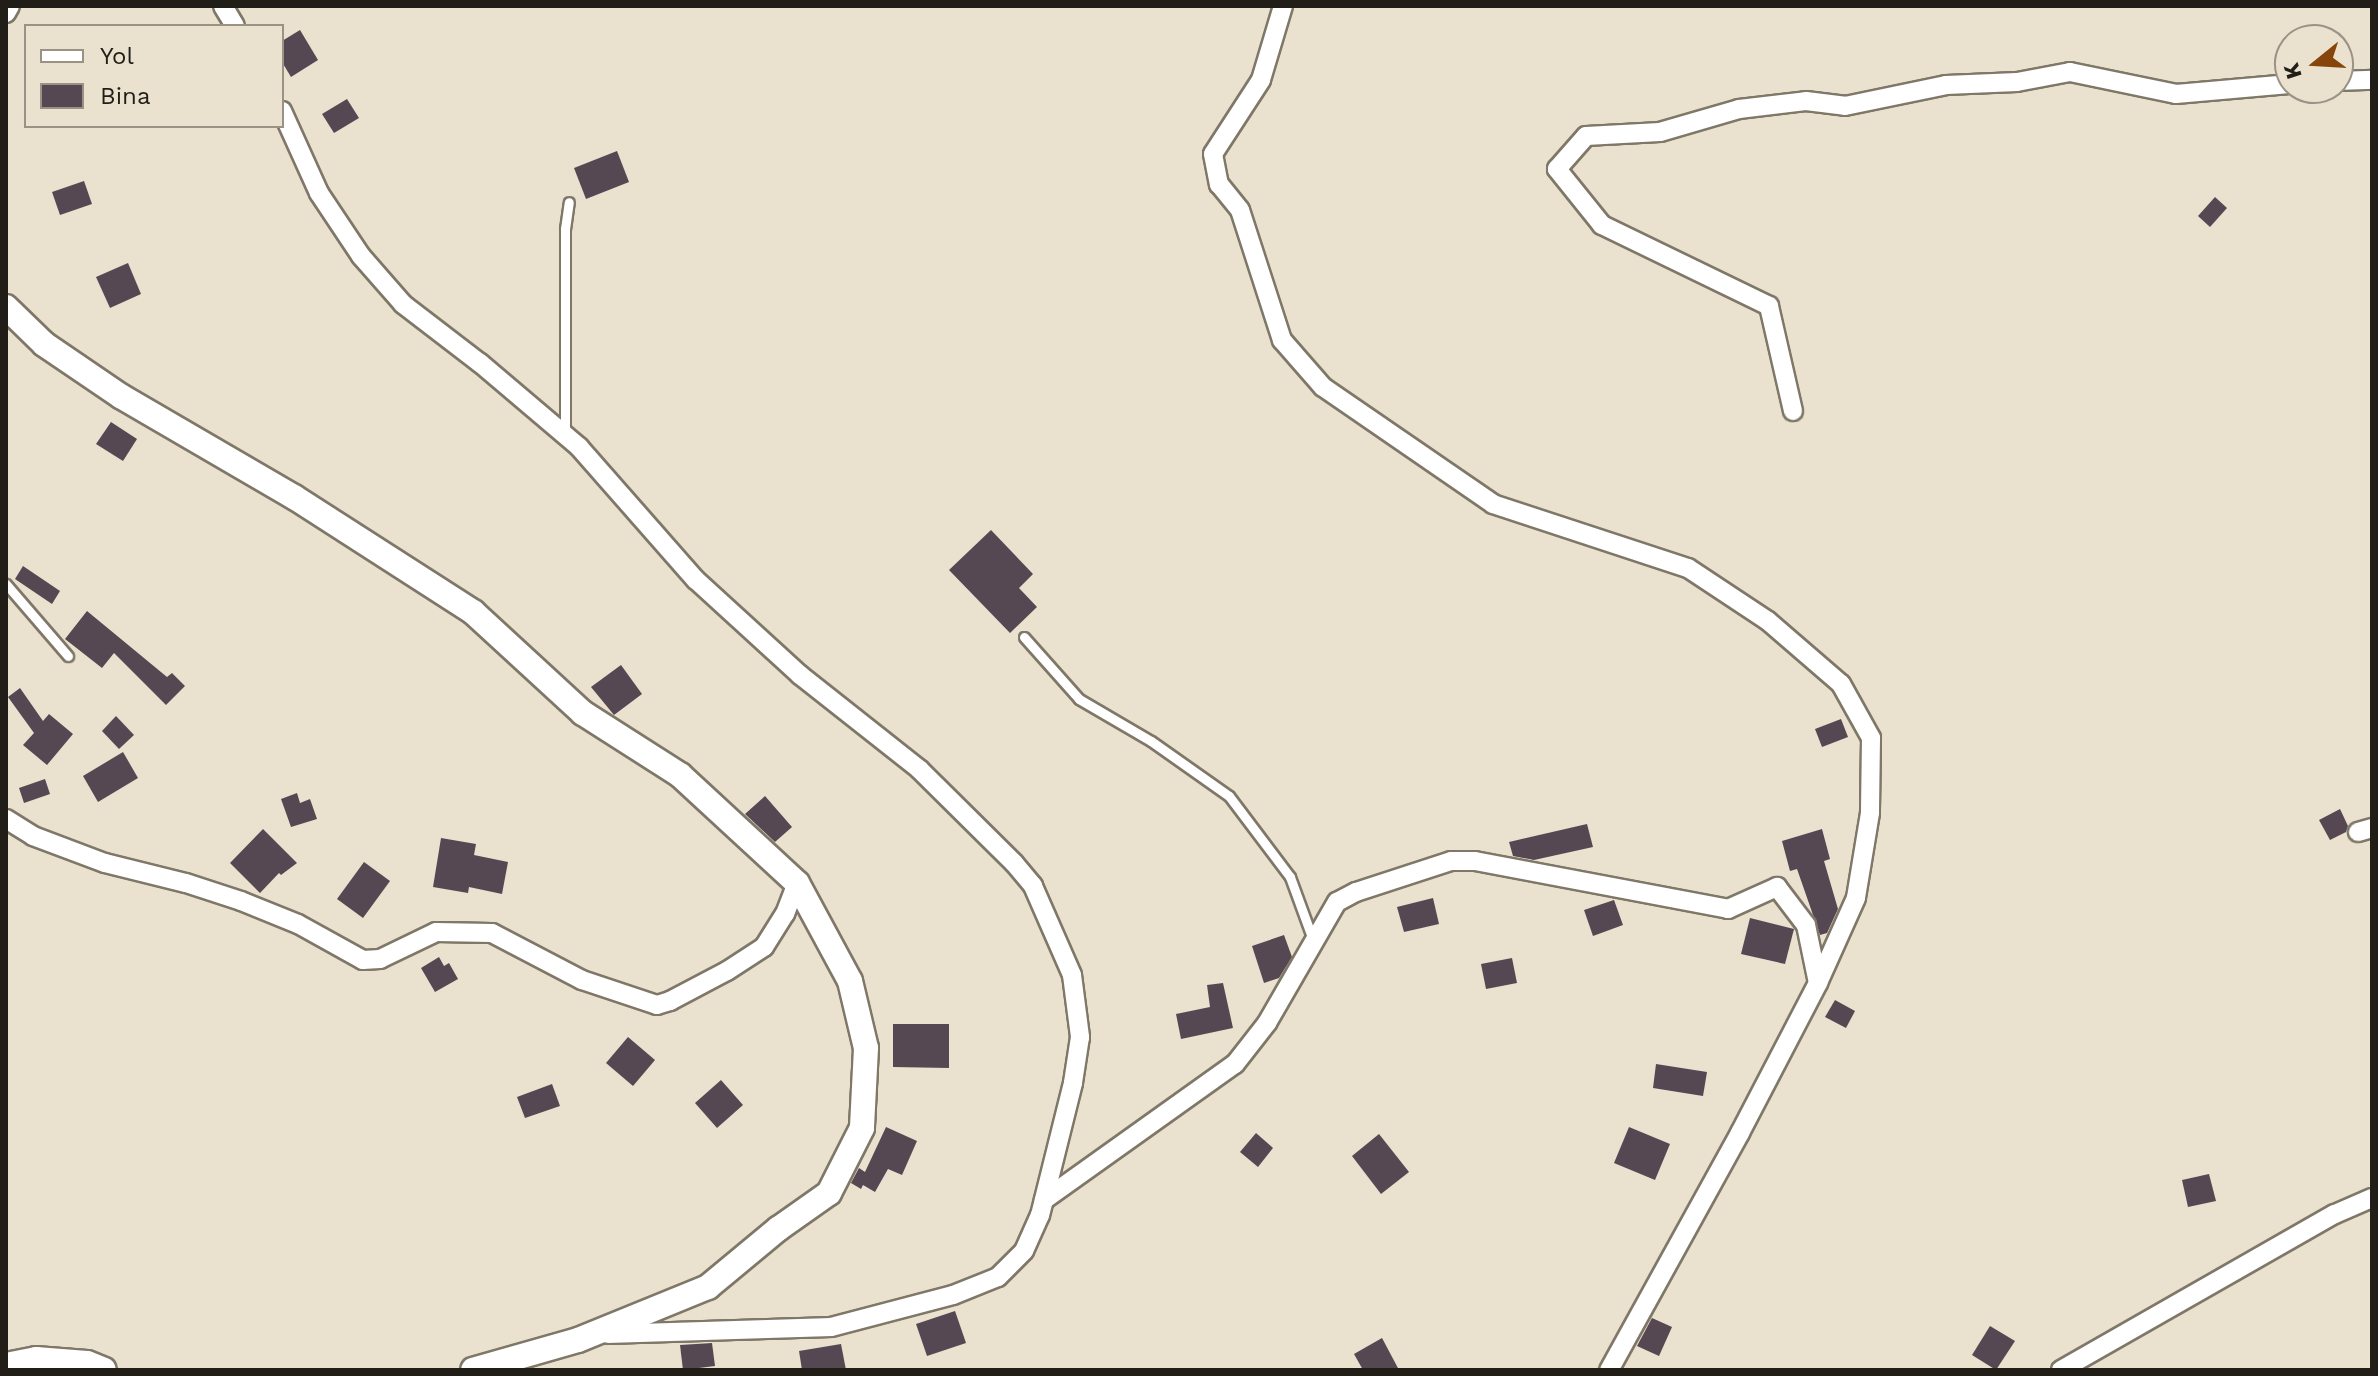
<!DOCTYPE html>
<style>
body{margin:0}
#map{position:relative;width:2378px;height:1376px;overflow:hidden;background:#eae1cf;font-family:"Work Sans",sans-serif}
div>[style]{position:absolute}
.building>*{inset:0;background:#564853}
.roads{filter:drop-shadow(2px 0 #7f7767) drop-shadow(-2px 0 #7f7767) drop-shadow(0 2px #7f7767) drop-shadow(0 -2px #7f7767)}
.service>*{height:9px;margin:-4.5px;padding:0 4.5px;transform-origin:4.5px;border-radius:4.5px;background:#fff}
.minor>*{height:18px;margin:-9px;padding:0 9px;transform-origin:9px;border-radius:9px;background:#fff}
.tertiary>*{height:24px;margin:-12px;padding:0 12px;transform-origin:12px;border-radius:12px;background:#fff}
span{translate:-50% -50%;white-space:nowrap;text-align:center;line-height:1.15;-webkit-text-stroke:8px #eae1cf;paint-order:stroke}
.frame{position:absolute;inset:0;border:8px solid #211e17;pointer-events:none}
.legend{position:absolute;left:24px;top:24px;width:260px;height:104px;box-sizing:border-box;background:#eae1cf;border:2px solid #9a9385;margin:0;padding:10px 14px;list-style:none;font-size:24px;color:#211e17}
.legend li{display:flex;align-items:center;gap:16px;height:40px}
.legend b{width:40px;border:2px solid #9a9385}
.north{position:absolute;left:2274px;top:24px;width:80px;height:80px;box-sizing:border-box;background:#eae1cf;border:2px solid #9a9385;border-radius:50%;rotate:252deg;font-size:22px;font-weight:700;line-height:32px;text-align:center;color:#211e17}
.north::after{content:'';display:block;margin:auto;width:28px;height:36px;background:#85450b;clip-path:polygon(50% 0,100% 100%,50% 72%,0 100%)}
</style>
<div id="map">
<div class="building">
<div style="clip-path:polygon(300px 30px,318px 60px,291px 77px,282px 62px,282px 41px)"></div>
<div style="clip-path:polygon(347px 99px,359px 118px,334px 133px,322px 114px)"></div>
<div style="clip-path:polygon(617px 151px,629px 182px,586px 199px,574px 168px)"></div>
<div style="clip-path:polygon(84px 181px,92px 204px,60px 215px,52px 192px)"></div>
<div style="clip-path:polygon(2215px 197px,2227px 208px,2210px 227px,2198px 216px)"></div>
<div style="clip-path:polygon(128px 263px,141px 294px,110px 308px,96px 277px)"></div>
<div style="clip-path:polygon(111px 422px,137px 439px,123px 461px,96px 444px)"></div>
<div style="clip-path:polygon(991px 530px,1033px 574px,1019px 588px,1037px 607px,1010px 633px,949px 570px)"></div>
<div style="clip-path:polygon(23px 566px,60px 591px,52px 604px,15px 579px)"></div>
<div style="clip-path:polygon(87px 611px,167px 677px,172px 673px,185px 686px,166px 705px,114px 653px,102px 668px,65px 639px)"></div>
<div style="clip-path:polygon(621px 665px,642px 694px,614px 715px,591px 687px)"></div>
<div style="clip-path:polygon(20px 688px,43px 721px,49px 714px,73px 734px,47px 765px,23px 745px,34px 733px,8px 697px)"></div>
<div style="clip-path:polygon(116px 716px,134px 735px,119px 749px,102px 731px)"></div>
<div style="clip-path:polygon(1841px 719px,1848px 737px,1822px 747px,1815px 729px)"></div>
<div style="clip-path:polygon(123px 752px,138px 778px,98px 802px,83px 776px)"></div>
<div style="clip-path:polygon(45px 779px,50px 794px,24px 803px,19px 788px)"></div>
<div style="clip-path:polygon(297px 793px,300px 803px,310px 799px,317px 819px,291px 827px,281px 799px)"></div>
<div style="clip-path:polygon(765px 796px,792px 827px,775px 842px,745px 814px)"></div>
<div style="clip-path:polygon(2340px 809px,2348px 826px,2346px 832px,2330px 840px,2319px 820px)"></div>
<div style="clip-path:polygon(1587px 824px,1593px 847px,1534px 860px,1513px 856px,1509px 842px)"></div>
<div style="clip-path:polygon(263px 829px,297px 863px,281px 875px,279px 873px,260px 893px,230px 863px)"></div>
<div style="clip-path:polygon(1822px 829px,1830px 859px,1824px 861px,1838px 909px,1827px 933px,1820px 935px,1797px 869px,1790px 871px,1782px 841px)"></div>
<div style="clip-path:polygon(441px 838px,476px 844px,474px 855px,508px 862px,502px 894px,469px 887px,468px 893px,433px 887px)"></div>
<div style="clip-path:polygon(364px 862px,390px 881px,363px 918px,337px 899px)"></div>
<div style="clip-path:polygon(1433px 898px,1439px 924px,1404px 932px,1397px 907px)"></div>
<div style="clip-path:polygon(1614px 900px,1623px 925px,1593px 936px,1584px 910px)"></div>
<div style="clip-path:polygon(1750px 918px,1794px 929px,1785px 964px,1741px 954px)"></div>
<div style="clip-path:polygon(1284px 935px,1292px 957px,1279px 978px,1264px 983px,1252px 946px)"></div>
<div style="clip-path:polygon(439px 957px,444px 966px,449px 963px,458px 979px,435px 992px,421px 968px)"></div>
<div style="clip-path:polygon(1512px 958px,1517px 983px,1486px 989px,1481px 964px)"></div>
<div style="clip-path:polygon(1223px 983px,1233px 1028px,1181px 1039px,1176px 1014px,1210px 1007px,1207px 985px)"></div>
<div style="clip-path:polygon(1835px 1000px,1855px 1011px,1846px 1028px,1825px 1017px)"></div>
<div style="clip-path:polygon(893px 1024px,949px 1024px,949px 1068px,893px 1067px)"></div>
<div style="clip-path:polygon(628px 1037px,655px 1060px,633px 1086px,606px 1063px)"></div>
<div style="clip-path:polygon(1656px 1064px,1707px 1072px,1703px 1096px,1653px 1088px)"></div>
<div style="clip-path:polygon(721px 1080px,743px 1105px,717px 1128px,695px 1103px)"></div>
<div style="clip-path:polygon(552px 1084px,560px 1106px,525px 1118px,517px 1097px)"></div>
<div style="clip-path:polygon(886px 1127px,917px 1141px,902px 1175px,888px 1169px,875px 1192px,863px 1185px,861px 1189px,851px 1183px,859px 1168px,865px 1172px)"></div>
<div style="clip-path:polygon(1629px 1127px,1670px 1144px,1655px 1180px,1614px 1163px)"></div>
<div style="clip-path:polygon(1256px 1133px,1273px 1148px,1258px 1167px,1240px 1152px)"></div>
<div style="clip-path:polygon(1379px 1134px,1409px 1172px,1381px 1194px,1352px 1156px)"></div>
<div style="clip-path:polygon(2209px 1174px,2216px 1201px,2188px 1207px,2182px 1180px)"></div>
<div style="clip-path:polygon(955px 1311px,966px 1343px,927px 1356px,916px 1324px)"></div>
<div style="clip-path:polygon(1652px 1318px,1672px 1327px,1659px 1356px,1637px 1346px)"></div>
<div style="clip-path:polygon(1990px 1326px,2015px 1341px,1996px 1370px,1972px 1355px)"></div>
<div style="clip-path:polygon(1382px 1338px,1399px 1370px,1363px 1370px,1354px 1354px)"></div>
<div style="clip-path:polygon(712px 1343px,715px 1366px,683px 1370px,680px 1345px)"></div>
<div style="clip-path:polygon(841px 1344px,846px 1370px,802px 1370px,799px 1351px)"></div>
</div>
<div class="roads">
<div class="service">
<div style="left:565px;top:432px;width:203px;rotate:-90deg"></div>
<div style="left:565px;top:229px;width:27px;rotate:-82deg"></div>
<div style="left:6px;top:584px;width:95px;rotate:49.3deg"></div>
<div style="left:1024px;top:637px;width:83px;rotate:48.4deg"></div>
<div style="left:1079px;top:699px;width:83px;rotate:30.3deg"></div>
<div style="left:1151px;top:741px;width:95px;rotate:35.2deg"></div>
<div style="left:1229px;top:796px;width:101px;rotate:53deg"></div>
<div style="left:1290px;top:877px;width:67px;rotate:69.9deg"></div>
</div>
<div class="minor">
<div style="left:223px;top:6px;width:23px;rotate:59deg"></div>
<div style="left:1283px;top:6px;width:77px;rotate:106.6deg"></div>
<div style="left:1261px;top:80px;width:88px;rotate:123deg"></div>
<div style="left:1213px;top:154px;width:31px;rotate:79deg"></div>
<div style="left:1219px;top:184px;width:33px;rotate:51deg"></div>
<div style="left:1240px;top:210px;width:137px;rotate:72.1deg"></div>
<div style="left:1282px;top:340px;width:62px;rotate:48.9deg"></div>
<div style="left:1323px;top:387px;width:206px;rotate:34.5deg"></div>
<div style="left:1493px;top:504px;width:205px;rotate:18.2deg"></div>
<div style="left:1688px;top:568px;width:96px;rotate:33.5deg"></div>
<div style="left:1768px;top:621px;width:96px;rotate:40.8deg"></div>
<div style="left:1841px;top:684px;width:62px;rotate:60.9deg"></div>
<div style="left:1871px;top:738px;width:75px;rotate:90.8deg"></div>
<div style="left:1870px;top:813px;width:86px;rotate:99.4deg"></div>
<div style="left:1856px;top:898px;width:93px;rotate:114.1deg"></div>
<div style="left:1818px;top:983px;width:169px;rotate:117.5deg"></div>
<div style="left:1740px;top:1133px;width:271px;rotate:118.9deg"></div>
<div style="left:6px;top:13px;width:8px;rotate:-60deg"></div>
<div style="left:2338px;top:81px;width:34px;rotate:-2deg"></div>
<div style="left:282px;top:111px;width:90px;rotate:65.7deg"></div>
<div style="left:319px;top:193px;width:76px;rotate:56.3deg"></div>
<div style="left:361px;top:256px;width:64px;rotate:48.8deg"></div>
<div style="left:403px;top:304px;width:97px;rotate:37.5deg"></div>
<div style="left:480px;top:363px;width:130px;rotate:40.3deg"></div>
<div style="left:579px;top:447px;width:177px;rotate:48.7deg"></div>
<div style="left:696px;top:580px;width:141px;rotate:42.4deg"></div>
<div style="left:800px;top:675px;width:152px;rotate:38.3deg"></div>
<div style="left:919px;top:769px;width:134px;rotate:44.7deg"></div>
<div style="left:1014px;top:863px;width:30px;rotate:50deg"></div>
<div style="left:1033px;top:886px;width:97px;rotate:66.3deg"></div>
<div style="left:1072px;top:975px;width:63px;rotate:82.6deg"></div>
<div style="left:1080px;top:1037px;width:47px;rotate:98.7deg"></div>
<div style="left:1073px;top:1083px;width:136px;rotate:104deg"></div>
<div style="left:1040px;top:1215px;width:39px;rotate:114deg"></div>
<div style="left:1024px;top:1251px;width:37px;rotate:135deg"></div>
<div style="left:998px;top:1277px;width:48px;rotate:158.2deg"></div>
<div style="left:953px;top:1295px;width:126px;rotate:165.3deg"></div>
<div style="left:831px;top:1327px;width:223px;rotate:178.2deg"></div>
<div style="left:1793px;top:411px;width:108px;rotate:-102.9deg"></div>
<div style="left:1769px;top:306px;width:186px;rotate:-154.1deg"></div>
<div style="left:1602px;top:225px;width:72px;rotate:-128.8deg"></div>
<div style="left:1557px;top:169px;width:44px;rotate:-48.7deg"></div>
<div style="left:1586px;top:136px;width:74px;rotate:-3.1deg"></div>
<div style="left:1660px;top:132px;width:82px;rotate:-16.2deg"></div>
<div style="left:1739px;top:109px;width:67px;rotate:-6.8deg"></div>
<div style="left:1806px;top:101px;width:39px;rotate:7deg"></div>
<div style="left:1845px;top:106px;width:103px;rotate:-11.7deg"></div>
<div style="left:1946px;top:85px;width:71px;rotate:-2.4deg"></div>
<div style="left:2017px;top:82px;width:54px;rotate:-10.7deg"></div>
<div style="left:2070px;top:72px;width:108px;rotate:11.7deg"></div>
<div style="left:2176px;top:94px;width:114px;rotate:-5deg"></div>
<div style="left:6px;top:819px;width:32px;rotate:32deg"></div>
<div style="left:33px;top:836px;width:77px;rotate:20.6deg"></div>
<div style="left:105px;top:863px;width:83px;rotate:13.9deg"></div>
<div style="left:186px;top:883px;width:58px;rotate:18.1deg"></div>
<div style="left:241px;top:901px;width:61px;rotate:22deg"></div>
<div style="left:298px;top:924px;width:74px;rotate:29deg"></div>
<div style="left:363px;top:960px;width:17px;rotate:-3deg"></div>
<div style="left:380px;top:959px;width:62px;rotate:-25.7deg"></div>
<div style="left:436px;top:932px;width:56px;rotate:1deg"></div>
<div style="left:492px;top:933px;width:102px;rotate:27.6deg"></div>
<div style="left:582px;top:980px;width:79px;rotate:18.4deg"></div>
<div style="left:657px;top:1005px;width:14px;rotate:-17deg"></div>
<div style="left:670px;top:1001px;width:64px;rotate:-27.8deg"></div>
<div style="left:727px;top:971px;width:44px;rotate:-33deg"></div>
<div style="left:764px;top:947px;width:39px;rotate:-58deg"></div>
<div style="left:785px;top:914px;width:33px;rotate:-69deg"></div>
<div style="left:2358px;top:832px;width:15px;rotate:-16deg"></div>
<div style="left:1044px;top:1200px;width:234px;rotate:-35.5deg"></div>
<div style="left:1235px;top:1064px;width:52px;rotate:-52deg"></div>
<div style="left:1267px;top:1023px;width:140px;rotate:-60deg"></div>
<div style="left:1337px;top:902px;width:21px;rotate:-28deg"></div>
<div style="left:1356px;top:892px;width:100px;rotate:-18.1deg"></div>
<div style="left:1451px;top:861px;width:24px"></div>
<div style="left:1475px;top:861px;width:258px;rotate:10.7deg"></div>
<div style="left:1728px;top:909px;width:54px;rotate:-24.2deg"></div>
<div style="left:1777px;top:887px;width:48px;rotate:52.7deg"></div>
<div style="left:1806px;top:925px;width:59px;rotate:78.3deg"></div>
<div style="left:2061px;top:1370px;width:315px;rotate:-29.7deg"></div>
<div style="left:2335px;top:1214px;width:40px;rotate:-23.4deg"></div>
</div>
<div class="tertiary">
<div style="left:6px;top:307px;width:53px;rotate:44.2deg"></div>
<div style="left:44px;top:344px;width:94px;rotate:34.2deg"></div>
<div style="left:122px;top:397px;width:199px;rotate:30.2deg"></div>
<div style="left:294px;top:497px;width:213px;rotate:32.7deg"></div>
<div style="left:473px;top:612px;width:149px;rotate:42.6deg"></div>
<div style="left:583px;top:713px;width:115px;rotate:32.6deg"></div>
<div style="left:680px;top:775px;width:159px;rotate:42.7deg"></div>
<div style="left:797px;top:883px;width:111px;rotate:61.6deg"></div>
<div style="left:850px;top:981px;width:69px;rotate:76.6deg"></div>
<div style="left:866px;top:1048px;width:80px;rotate:92.9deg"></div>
<div style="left:862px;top:1128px;width:73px;rotate:116.9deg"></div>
<div style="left:829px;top:1193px;width:62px;rotate:144.8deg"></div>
<div style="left:778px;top:1229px;width:91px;rotate:140.4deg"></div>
<div style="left:708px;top:1287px;width:140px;rotate:157.8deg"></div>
<div style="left:578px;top:1340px;width:109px;rotate:164.1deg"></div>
<div style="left:6px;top:1365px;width:31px;rotate:-11deg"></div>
<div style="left:36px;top:1359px;width:51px;rotate:4.5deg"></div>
<div style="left:87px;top:1363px;width:18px;rotate:22deg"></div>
</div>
</div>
<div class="frame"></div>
<ul class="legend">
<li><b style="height:10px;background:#fff"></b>Yol</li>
<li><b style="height:22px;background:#564853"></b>Bina</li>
</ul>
<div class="north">K</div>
</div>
